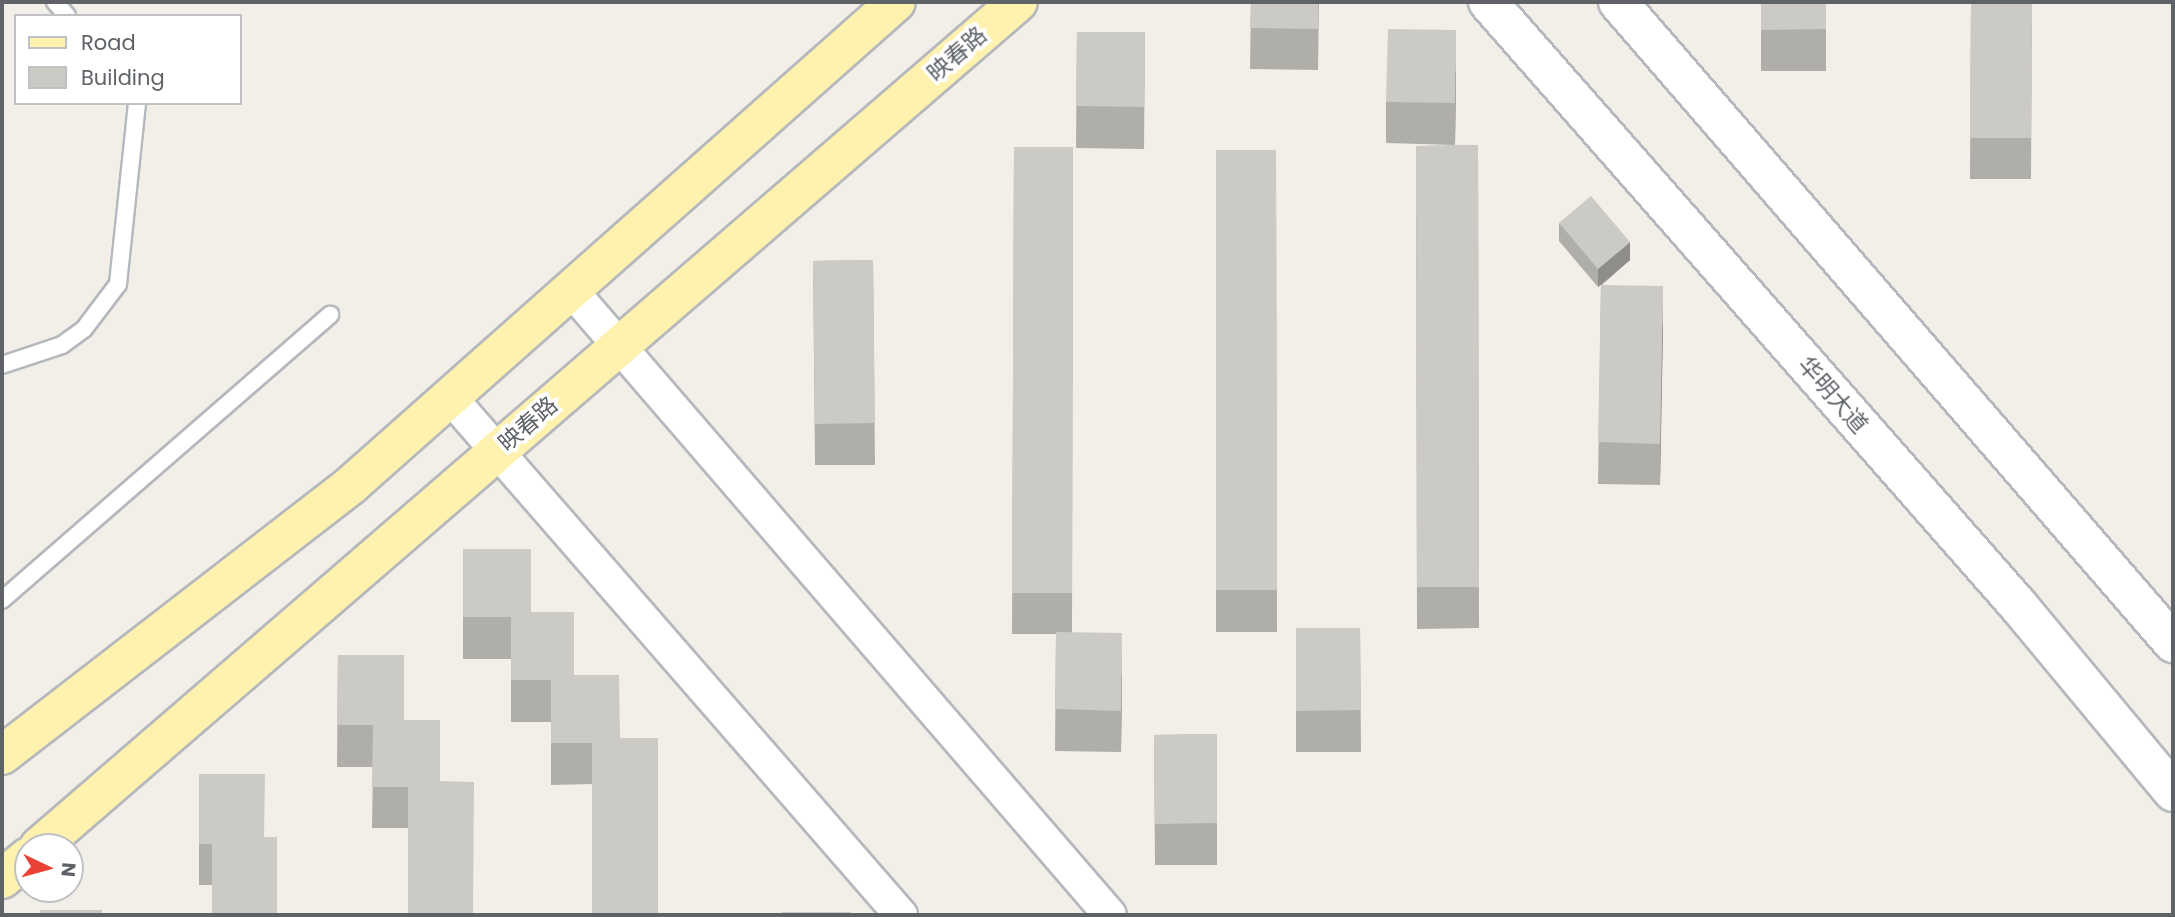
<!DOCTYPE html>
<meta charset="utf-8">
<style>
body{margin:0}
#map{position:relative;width:2175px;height:917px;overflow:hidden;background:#f1efe8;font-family:Poppins,"Noto Sans SC",sans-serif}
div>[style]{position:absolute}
.roads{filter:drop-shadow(2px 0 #b5b8bc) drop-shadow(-2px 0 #b5b8bc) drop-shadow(0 2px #b5b8bc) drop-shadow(0 -2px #b5b8bc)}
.lane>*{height:16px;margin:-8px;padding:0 8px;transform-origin:8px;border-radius:8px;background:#fff}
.street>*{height:32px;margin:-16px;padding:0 16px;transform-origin:16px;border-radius:16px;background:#fff}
.secondary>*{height:38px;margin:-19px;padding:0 19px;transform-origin:19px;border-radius:19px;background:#fff}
.primary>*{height:38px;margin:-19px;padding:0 19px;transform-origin:19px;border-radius:19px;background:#fff2af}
.wall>*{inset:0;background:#afaea9}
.shaded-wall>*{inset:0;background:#8f8d8a}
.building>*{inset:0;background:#cccac5}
span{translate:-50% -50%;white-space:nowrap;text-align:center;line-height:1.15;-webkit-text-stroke:7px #fff;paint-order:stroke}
.street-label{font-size:23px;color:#5f6368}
.frame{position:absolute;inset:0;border:4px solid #5f6368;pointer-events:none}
.legend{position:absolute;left:14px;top:14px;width:228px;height:91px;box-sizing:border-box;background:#fff;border:2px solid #bfc1c3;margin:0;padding:9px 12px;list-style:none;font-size:21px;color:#5f6368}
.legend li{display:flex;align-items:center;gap:14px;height:35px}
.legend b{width:35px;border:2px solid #bfc1c3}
.north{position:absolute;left:14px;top:833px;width:70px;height:70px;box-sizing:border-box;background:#fff;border:2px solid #bfc1c3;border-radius:50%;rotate:95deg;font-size:19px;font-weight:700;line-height:28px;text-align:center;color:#5f6368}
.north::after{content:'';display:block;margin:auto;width:24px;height:32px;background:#ea4335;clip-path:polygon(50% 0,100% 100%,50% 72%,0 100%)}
</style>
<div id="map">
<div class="roads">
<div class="lane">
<div style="left:55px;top:2px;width:18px;rotate:49deg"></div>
<div style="left:2px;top:365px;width:63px;rotate:-18.4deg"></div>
<div style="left:62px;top:345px;width:27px;rotate:-36deg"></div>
<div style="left:84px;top:329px;width:56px;rotate:-52.9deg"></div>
<div style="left:118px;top:284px;width:182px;rotate:-84deg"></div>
<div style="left:2px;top:600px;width:435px;rotate:-41deg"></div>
</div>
<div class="street">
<div style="left:571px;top:290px;width:825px;rotate:49.23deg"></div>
<div style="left:450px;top:397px;width:687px;rotate:48.96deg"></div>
</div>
<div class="secondary">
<div style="left:1488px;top:2px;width:803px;rotate:48.69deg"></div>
<div style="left:2018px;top:605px;width:243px;rotate:50.3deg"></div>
<div style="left:1618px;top:2px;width:848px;rotate:49.11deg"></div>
</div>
<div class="primary">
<div style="left:2px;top:755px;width:441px;rotate:-37.7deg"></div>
<div style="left:351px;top:485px;width:728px;rotate:-41.55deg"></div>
<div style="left:39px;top:847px;width:1293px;rotate:-40.8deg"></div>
<div style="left:2px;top:879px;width:34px;rotate:-40deg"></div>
</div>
</div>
<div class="wall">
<div style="clip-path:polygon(1251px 2px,1319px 2px,1318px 70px,1250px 69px)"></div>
<div style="clip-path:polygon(1761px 2px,1826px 2px,1826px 71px,1761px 71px)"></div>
<div style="clip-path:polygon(1971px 2px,2032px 2px,2031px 179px,1970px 179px)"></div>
<div style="clip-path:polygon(1077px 32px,1145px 32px,1144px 149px,1076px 148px)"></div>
<div style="clip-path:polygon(1456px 72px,1455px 145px,1386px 143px,1386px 102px)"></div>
<div style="clip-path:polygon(1478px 145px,1479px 628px,1417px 629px,1416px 146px)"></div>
<div style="clip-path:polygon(1014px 147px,1073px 147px,1072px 632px,1122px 675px,1121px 752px,1055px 751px,1056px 634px,1012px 634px)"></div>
<div style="clip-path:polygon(1216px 150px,1276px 150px,1277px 632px,1216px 632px)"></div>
<div style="clip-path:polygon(1559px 223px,1630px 260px,1602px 285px,1663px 327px,1660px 485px,1598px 484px,1601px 285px,1598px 287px,1559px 241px)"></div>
<div style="clip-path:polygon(873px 260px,875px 465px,815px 465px,813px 261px)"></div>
<div style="clip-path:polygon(463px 549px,531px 612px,574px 675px,619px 675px,592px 784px,551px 785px,551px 722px,511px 722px,511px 659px,463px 659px)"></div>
<div style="clip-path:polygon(1296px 628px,1360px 628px,1361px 752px,1296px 752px)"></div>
<div style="clip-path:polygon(338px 655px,404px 720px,440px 720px,408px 828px,372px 828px,373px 767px,337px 767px)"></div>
<div style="clip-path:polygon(1217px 734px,1217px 865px,1155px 865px,1154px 735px)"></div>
<div style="clip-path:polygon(199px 774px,265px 774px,212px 885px,199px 885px)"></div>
</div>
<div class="shaded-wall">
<div style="clip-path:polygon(1456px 30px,1456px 72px,1455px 145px,1455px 103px)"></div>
<div style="clip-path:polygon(1630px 242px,1630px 260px,1598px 287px,1598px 269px)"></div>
<div style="clip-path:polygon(1663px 286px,1663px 327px,1660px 485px,1660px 444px)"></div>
<div style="clip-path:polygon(1122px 633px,1122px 675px,1121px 752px,1121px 711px)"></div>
</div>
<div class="building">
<div style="clip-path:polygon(1251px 2px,1318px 2px,1318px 29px,1250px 28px)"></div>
<div style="clip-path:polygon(1761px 2px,1826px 2px,1826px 29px,1761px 30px)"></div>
<div style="clip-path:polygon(1971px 2px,2032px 2px,2031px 138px,1970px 138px)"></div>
<div style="clip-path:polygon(1388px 29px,1456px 30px,1455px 103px,1386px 102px)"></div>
<div style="clip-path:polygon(1077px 32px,1145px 32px,1144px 107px,1076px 106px)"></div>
<div style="clip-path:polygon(1478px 145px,1479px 587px,1417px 587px,1416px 146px)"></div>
<div style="clip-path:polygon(1014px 147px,1073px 147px,1072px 593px,1012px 593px)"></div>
<div style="clip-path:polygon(1216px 150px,1276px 150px,1277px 590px,1216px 590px)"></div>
<div style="clip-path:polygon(1591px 196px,1630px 242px,1598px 269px,1559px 223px)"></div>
<div style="clip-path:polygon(873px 260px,875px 423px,815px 424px,813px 261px)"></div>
<div style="clip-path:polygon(1601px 285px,1663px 286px,1660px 444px,1598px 442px)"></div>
<div style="clip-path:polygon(463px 549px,531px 549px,531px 612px,574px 612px,574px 675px,619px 675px,620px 738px,658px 738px,658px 915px,592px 915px,592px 743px,551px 743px,551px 680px,511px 680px,511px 617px,463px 617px)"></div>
<div style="clip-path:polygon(1296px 628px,1360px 628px,1361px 710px,1296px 711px)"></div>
<div style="clip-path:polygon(1056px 632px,1122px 633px,1121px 711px,1055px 709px)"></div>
<div style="clip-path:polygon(338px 655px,404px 655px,404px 720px,440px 720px,440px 781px,474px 782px,473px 915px,408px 915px,408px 787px,372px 787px,373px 725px,337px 725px)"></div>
<div style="clip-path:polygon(1217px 734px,1217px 823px,1155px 824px,1154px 735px)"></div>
<div style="clip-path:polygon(199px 774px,265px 774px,264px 837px,277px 837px,277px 915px,212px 915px,212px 844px,199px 844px)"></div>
<div style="clip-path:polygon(40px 910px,102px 910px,102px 915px,40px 915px)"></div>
<div style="clip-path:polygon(782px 912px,851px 912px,851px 915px,782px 915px)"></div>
</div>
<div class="street-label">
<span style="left:957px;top:54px;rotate:-41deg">映春路</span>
<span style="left:1833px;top:395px;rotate:49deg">华明大道</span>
<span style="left:528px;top:424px;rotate:-41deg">映春路</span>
</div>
<div class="frame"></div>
<ul class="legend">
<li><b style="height:9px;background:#fff2af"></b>Road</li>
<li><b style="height:19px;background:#cccac5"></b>Building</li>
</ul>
<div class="north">N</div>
</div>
